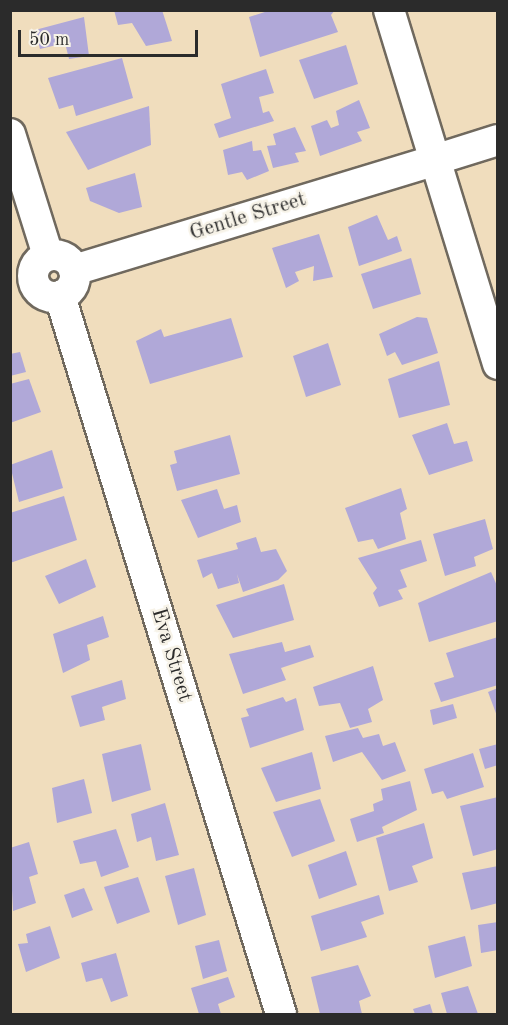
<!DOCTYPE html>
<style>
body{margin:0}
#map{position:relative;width:508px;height:1025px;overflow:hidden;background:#f0ddbd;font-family:"Old Standard TT",serif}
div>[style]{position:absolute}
.building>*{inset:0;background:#b0a8d8}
.roads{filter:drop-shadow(2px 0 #70695e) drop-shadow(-2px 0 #70695e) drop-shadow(0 2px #70695e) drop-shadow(0 -2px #70695e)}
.minor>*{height:30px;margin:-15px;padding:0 15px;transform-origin:15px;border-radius:15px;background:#fff}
.minor>.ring{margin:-15px;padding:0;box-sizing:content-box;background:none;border:30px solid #fff;border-radius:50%}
span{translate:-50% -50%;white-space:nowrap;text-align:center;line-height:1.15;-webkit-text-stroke:5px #f7f3e8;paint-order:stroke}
.street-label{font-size:21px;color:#2b2b2b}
.frame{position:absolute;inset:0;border:12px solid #2b2b2b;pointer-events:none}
.scale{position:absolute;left:18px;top:30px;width:180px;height:27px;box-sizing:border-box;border:3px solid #2b2b2b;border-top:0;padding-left:8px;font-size:18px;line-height:21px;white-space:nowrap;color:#2b2b2b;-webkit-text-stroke:4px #f7f3e8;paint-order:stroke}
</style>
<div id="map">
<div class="building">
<div style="clip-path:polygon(114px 10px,162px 10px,172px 41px,146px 46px,132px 23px,118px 25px)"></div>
<div style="clip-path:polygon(271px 10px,335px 10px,331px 15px,338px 32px,260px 57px,249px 17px)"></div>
<div style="clip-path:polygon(84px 17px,89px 56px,69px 59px,65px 43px,40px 49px,35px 30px)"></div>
<div style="clip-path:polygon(346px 45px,358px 84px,314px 99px,299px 60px)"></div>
<div style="clip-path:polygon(122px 58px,133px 98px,76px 116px,73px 105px,59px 109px,48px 78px)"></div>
<div style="clip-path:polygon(266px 69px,274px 93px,259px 97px,263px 113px,269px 111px,274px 121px,219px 138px,214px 124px,231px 118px,221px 84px)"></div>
<div style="clip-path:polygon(359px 100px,370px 128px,357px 132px,362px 141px,320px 156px,311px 126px,327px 120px,331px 128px,339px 125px,336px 111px)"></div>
<div style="clip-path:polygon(149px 106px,151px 145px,88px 170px,66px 132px)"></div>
<div style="clip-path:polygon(295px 127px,306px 151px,295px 153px,299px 162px,273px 168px,267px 146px,276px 145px,273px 134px)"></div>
<div style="clip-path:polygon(252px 141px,253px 151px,261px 150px,269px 171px,247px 180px,242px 172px,228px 175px,223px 150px)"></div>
<div style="clip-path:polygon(135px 173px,142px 207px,119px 213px,90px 201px,86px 188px)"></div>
<div style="clip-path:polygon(377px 215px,388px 240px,397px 236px,402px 251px,359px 266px,348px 227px)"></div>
<div style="clip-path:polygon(319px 234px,333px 277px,313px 281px,314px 266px,295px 272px,299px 281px,286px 288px,272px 248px)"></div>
<div style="clip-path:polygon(411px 258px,421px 294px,373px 309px,361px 274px)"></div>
<div style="clip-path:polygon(417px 317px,427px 318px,438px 353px,402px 365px,395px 352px,387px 356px,379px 334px)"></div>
<div style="clip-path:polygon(231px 318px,243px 357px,150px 384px,136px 341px,161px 329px,164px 337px)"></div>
<div style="clip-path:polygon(328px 343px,341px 385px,306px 397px,293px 356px)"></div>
<div style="clip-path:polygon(20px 352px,26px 372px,10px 376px,10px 354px)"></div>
<div style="clip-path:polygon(439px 361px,450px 405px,399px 418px,388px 379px)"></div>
<div style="clip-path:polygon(29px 379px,41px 412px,10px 423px,10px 384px)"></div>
<div style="clip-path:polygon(447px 423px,454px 444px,467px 441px,473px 461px,429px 475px,412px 435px)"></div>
<div style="clip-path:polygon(230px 435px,240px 474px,177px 491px,170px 465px,177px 463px,174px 451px)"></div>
<div style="clip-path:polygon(52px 450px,63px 488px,19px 502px,10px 465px)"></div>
<div style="clip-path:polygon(401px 488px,407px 509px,400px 513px,406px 539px,378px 549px,373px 539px,358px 542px,345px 508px)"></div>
<div style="clip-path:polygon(217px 489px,224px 509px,237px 505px,241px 522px,198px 538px,181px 500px)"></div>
<div style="clip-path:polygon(64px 496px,77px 540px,10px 563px,10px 513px)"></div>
<div style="clip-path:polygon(485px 519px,493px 549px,474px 557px,476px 566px,445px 576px,433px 534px)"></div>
<div style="clip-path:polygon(256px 537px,261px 552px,276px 549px,287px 571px,278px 580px,243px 592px,237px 574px,239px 583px,218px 589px,212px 573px,203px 578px,197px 560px,238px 549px,236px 543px)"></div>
<div style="clip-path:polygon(421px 540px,427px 561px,400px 570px,407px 587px,398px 590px,403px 599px,379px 607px,373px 593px,377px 588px,358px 558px)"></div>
<div style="clip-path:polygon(86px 559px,96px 587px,59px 604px,45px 576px)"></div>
<div style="clip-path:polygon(491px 572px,498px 588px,498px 621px,429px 642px,418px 603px)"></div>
<div style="clip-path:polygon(284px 584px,294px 620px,233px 638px,216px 605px)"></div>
<div style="clip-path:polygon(103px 616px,109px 637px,87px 645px,90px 660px,63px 673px,53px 634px)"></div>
<div style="clip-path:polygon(498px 637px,498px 685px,441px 702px,434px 683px,454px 677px,446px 653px)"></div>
<div style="clip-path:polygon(282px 642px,285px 652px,310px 645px,314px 657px,281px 668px,286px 680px,243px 694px,229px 654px)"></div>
<div style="clip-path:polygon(373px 666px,383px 700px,368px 709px,372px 722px,350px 728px,340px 703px,319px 706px,313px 687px)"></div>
<div style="clip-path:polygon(122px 680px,126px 699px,102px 707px,105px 720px,80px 727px,71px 696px)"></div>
<div style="clip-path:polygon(498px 688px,498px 716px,497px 716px,488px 692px)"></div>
<div style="clip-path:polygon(283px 697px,286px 702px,296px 698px,304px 730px,250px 748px,241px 718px,249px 716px,246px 709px)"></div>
<div style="clip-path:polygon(453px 704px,457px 718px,433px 725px,430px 710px)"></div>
<div style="clip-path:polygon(358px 728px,363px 738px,379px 734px,383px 746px,395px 742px,406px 771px,382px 780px,362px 752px,333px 762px,325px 736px)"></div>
<div style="clip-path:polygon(141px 744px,151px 790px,112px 802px,102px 754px)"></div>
<div style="clip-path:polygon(498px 744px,498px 765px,485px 769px,479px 749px)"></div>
<div style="clip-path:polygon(312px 752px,321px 789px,276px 802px,261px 768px)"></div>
<div style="clip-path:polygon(473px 753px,484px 787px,447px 799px,443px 791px,432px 794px,424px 769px)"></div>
<div style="clip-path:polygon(84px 779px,92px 813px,57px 823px,52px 788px)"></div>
<div style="clip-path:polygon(410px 781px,417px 810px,382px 827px,384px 833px,357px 842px,350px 819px,374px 811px,373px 804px,383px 800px,381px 789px)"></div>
<div style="clip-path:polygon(498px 797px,498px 849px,473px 856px,460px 806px)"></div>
<div style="clip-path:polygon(320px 799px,335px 841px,292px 857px,273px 812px)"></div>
<div style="clip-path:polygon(165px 803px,179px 855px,156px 861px,151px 837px,137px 842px,131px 814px)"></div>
<div style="clip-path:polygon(424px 823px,433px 858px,412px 866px,418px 882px,389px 891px,376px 838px)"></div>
<div style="clip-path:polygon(116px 829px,129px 867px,101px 877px,96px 861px,80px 864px,73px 841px)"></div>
<div style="clip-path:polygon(29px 842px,38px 874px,29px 877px,36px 903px,13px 911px,10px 848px)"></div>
<div style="clip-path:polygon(346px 851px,357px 885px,319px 899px,308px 865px)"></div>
<div style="clip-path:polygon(498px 866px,498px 903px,471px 910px,462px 873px)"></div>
<div style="clip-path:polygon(194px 868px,206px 915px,178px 925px,165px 876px)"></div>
<div style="clip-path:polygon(138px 877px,150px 912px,117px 924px,104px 887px)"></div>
<div style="clip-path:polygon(84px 888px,93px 910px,72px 918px,64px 895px)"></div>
<div style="clip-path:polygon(379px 895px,384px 914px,361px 922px,367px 937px,321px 951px,311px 916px)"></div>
<div style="clip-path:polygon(498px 922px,498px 950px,481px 953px,478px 925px)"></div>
<div style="clip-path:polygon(50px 926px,60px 958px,26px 972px,18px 944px,28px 943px,26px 934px)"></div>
<div style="clip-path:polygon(465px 936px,472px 966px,435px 978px,428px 946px)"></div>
<div style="clip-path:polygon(219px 940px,227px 971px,203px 979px,195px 946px)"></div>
<div style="clip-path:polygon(116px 953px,128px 996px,111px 1002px,102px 978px,86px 982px,81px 963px)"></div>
<div style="clip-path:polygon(358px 965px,371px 996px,359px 1001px,362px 1014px,320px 1014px,311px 977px)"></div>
<div style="clip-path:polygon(228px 977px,235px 997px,218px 1004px,221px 1014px,199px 1014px,191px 988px)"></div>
<div style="clip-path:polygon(468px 986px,478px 1014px,447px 1014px,441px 993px)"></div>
<div style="clip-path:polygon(430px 1004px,433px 1014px,415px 1014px,413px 1009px)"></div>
</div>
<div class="roads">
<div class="minor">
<div style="left:389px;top:10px;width:143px;rotate:73deg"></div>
<div style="left:10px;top:134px;width:127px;rotate:72.6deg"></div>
<div style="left:447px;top:156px;width:53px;rotate:-17.4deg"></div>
<div style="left:439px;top:172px;width:201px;rotate:72.9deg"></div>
<div class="ring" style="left:33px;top:255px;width:12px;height:12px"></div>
<div style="left:74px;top:270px;width:364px;rotate:-16.9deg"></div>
<div style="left:60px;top:296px;width:751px;rotate:72.89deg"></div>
</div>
</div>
<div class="street-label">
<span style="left:248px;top:217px;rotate:-17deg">Gentle Street</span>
<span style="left:171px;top:655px;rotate:73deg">Eva Street</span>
</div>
<div class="frame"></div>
<div class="scale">50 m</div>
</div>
